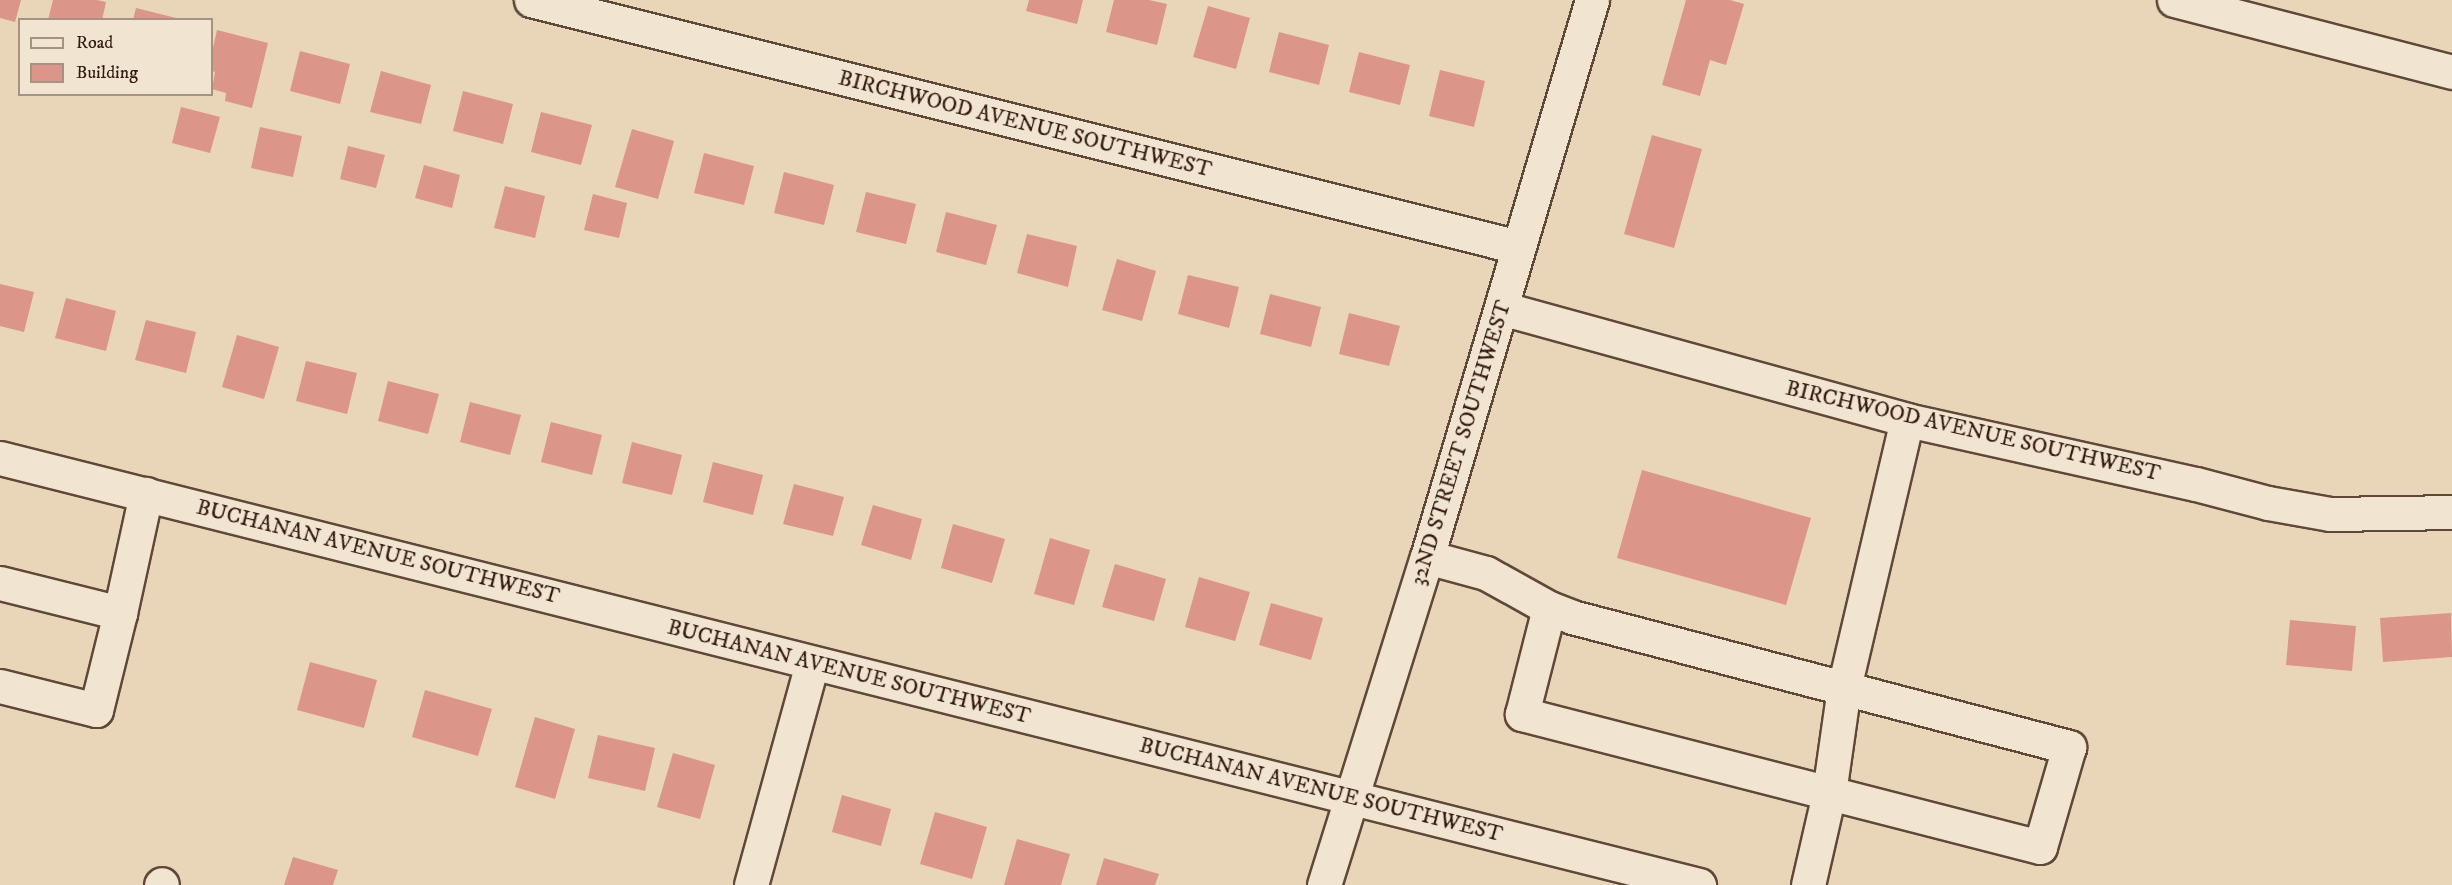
<!DOCTYPE html>
<style>
body{margin:0}
#map{position:relative;width:2452px;height:885px;overflow:hidden;background:#e9d6b8;font-family:"IM FELL DW Pica",serif}
div>[style]{position:absolute}
.building>*{inset:0;background:#db9589}
.roads{filter:drop-shadow(2px 0 #604838) drop-shadow(-2px 0 #604838) drop-shadow(0 2px #604838) drop-shadow(0 -2px #604838)}
.minor>*{height:33px;margin:-16.5px;padding:0 16.5px;transform-origin:16.5px;border-radius:16.5px;background:#f1e4d1}
span{translate:-50% -50%;white-space:nowrap;text-align:center;line-height:1.15;-webkit-text-stroke:4.5px #f1e4d1;paint-order:stroke}
.street-label{font-size:22px;color:#32180e}
.legend{position:absolute;left:18px;top:18px;width:195px;height:78px;box-sizing:border-box;background:#f1e4d1;border:2px solid #a59283;margin:0;padding:8px 10px;list-style:none;font-size:18px;color:#32180e}
.legend li{display:flex;align-items:center;gap:12px;height:30px}
.legend b{width:30px;border:2px solid #a59283}
</style>
<div id="map">
<div class="building">
<div style="clip-path:polygon(0 0,21px 0,15px 22px,0 18px)"></div>
<div style="clip-path:polygon(53px 0,97px 0,106px 2px,102px 20px,48px 20px)"></div>
<div style="clip-path:polygon(1029px 0,1083px 0,1077px 24px,1026px 11px)"></div>
<div style="clip-path:polygon(1114px 0,1149px 0,1167px 4px,1157px 45px,1106px 32px)"></div>
<div style="clip-path:polygon(1686px 0,1730px 0,1744px 4px,1726px 65px,1710px 60px,1700px 96px,1662px 85px)"></div>
<div style="clip-path:polygon(1208px 6px,1250px 18px,1236px 69px,1193px 57px)"></div>
<div style="clip-path:polygon(136px 8px,180px 19px,179px 20px,133px 20px)"></div>
<div style="clip-path:polygon(217px 30px,268px 43px,252px 108px,225px 101px,226px 93px,212px 89px,215px 72px,212px 71px,212px 52px)"></div>
<div style="clip-path:polygon(1279px 32px,1329px 45px,1319px 85px,1269px 72px)"></div>
<div style="clip-path:polygon(300px 51px,350px 64px,340px 104px,290px 91px)"></div>
<div style="clip-path:polygon(1359px 52px,1410px 65px,1400px 105px,1349px 92px)"></div>
<div style="clip-path:polygon(1440px 70px,1485px 81px,1474px 127px,1429px 116px)"></div>
<div style="clip-path:polygon(381px 71px,431px 85px,421px 124px,370px 112px)"></div>
<div style="clip-path:polygon(463px 91px,513px 104px,503px 144px,453px 131px)"></div>
<div style="clip-path:polygon(181px 107px,220px 117px,210px 153px,172px 143px)"></div>
<div style="clip-path:polygon(541px 112px,592px 125px,581px 165px,531px 152px)"></div>
<div style="clip-path:polygon(260px 127px,302px 136px,293px 177px,251px 168px)"></div>
<div style="clip-path:polygon(632px 129px,674px 141px,658px 199px,615px 187px)"></div>
<div style="clip-path:polygon(1652px 135px,1702px 149px,1674px 248px,1624px 234px)"></div>
<div style="clip-path:polygon(348px 146px,385px 155px,376px 188px,340px 179px)"></div>
<div style="clip-path:polygon(704px 153px,754px 166px,744px 205px,694px 193px)"></div>
<div style="clip-path:polygon(424px 165px,460px 175px,452px 208px,415px 198px)"></div>
<div style="clip-path:polygon(784px 172px,834px 185px,824px 225px,774px 213px)"></div>
<div style="clip-path:polygon(505px 186px,545px 196px,535px 238px,494px 228px)"></div>
<div style="clip-path:polygon(866px 192px,916px 204px,906px 244px,856px 232px)"></div>
<div style="clip-path:polygon(593px 194px,627px 203px,619px 238px,584px 230px)"></div>
<div style="clip-path:polygon(946px 212px,997px 225px,986px 265px,936px 252px)"></div>
<div style="clip-path:polygon(1027px 234px,1077px 246px,1068px 287px,1017px 273px)"></div>
<div style="clip-path:polygon(1117px 259px,1156px 271px,1142px 321px,1102px 310px)"></div>
<div style="clip-path:polygon(1188px 275px,1239px 287px,1229px 328px,1178px 314px)"></div>
<div style="clip-path:polygon(0 284px,34px 292px,24px 332px,0 326px)"></div>
<div style="clip-path:polygon(1270px 294px,1321px 307px,1311px 347px,1260px 334px)"></div>
<div style="clip-path:polygon(66px 298px,116px 311px,106px 351px,55px 338px)"></div>
<div style="clip-path:polygon(1349px 313px,1400px 326px,1389px 366px,1339px 354px)"></div>
<div style="clip-path:polygon(146px 320px,196px 332px,186px 373px,135px 360px)"></div>
<div style="clip-path:polygon(237px 335px,279px 347px,264px 399px,222px 387px)"></div>
<div style="clip-path:polygon(306px 361px,357px 373px,347px 414px,296px 401px)"></div>
<div style="clip-path:polygon(388px 381px,439px 394px,428px 434px,378px 421px)"></div>
<div style="clip-path:polygon(470px 402px,521px 415px,510px 455px,460px 442px)"></div>
<div style="clip-path:polygon(551px 422px,602px 435px,592px 475px,541px 462px)"></div>
<div style="clip-path:polygon(632px 442px,682px 455px,672px 495px,622px 483px)"></div>
<div style="clip-path:polygon(713px 462px,763px 475px,753px 515px,703px 502px)"></div>
<div style="clip-path:polygon(1642px 470px,1811px 518px,1786px 605px,1617px 558px)"></div>
<div style="clip-path:polygon(794px 484px,844px 497px,833px 536px,783px 524px)"></div>
<div style="clip-path:polygon(873px 505px,922px 519px,911px 560px,861px 545px)"></div>
<div style="clip-path:polygon(953px 524px,1005px 539px,992px 583px,941px 568px)"></div>
<div style="clip-path:polygon(1050px 538px,1090px 550px,1074px 605px,1034px 594px)"></div>
<div style="clip-path:polygon(1115px 564px,1166px 579px,1154px 621px,1102px 607px)"></div>
<div style="clip-path:polygon(1199px 577px,1250px 592px,1235px 641px,1185px 627px)"></div>
<div style="clip-path:polygon(1271px 603px,1323px 618px,1311px 660px,1259px 645px)"></div>
<div style="clip-path:polygon(2451px 613px,2452px 657px,2383px 662px,2380px 618px)"></div>
<div style="clip-path:polygon(2290px 620px,2356px 626px,2352px 671px,2286px 665px)"></div>
<div style="clip-path:polygon(310px 662px,377px 680px,364px 728px,297px 710px)"></div>
<div style="clip-path:polygon(425px 690px,492px 709px,478px 756px,412px 737px)"></div>
<div style="clip-path:polygon(535px 717px,575px 729px,555px 799px,515px 787px)"></div>
<div style="clip-path:polygon(598px 735px,655px 748px,645px 791px,588px 778px)"></div>
<div style="clip-path:polygon(673px 753px,715px 765px,700px 819px,657px 807px)"></div>
<div style="clip-path:polygon(842px 795px,891px 809px,881px 846px,832px 832px)"></div>
<div style="clip-path:polygon(935px 812px,987px 827px,972px 879px,920px 864px)"></div>
<div style="clip-path:polygon(1017px 839px,1070px 854px,1061px 885px,1004px 885px)"></div>
<div style="clip-path:polygon(293px 857px,338px 870px,333px 885px,284px 885px)"></div>
<div style="clip-path:polygon(1104px 858px,1159px 874px,1155px 885px,1096px 885px)"></div>
</div>
<div class="roads">
<div class="minor">
<div style="left:531px;top:0;width:1017px;rotate:14.05deg"></div>
<div style="left:2174px;top:0;width:287px;rotate:14.5deg"></div>
<div style="left:1501px;top:308px;width:421px;rotate:15.4deg"></div>
<div style="left:1907px;top:420px;width:296px;rotate:12.5deg"></div>
<div style="left:2196px;top:484px;width:74px;rotate:14.8deg"></div>
<div style="left:2268px;top:503px;width:63px;rotate:10.1deg"></div>
<div style="left:2330px;top:514px;width:122px;rotate:-0.9deg"></div>
<div style="left:0;top:458px;width:1752px;rotate:14.11deg"></div>
<div style="left:1427px;top:557px;width:61px;rotate:15.2deg"></div>
<div style="left:1486px;top:573px;width:72px;rotate:29.1deg"></div>
<div style="left:1549px;top:608px;width:25px;rotate:21deg"></div>
<div style="left:1572px;top:617px;width:514px;rotate:14.66deg"></div>
<div style="left:2069px;top:747px;width:104px;rotate:106.2deg"></div>
<div style="left:2040px;top:847px;width:535px;rotate:-165.6deg"></div>
<div style="left:1522px;top:714px;width:109px;rotate:-75.7deg"></div>
<div style="left:0;top:583px;width:124px;rotate:14deg"></div>
<div style="left:120px;top:613px;width:100px;rotate:103.9deg"></div>
<div style="left:96px;top:710px;width:99px;rotate:-166deg"></div>
<div style="left:120px;top:613px;width:122px;rotate:-77.7deg"></div>
<div style="left:161px;top:885px;width:1px;rotate:-45deg"></div>
<div style="left:751px;top:885px;width:229px;rotate:-74.6deg"></div>
<div style="left:1324px;top:885px;width:344px;rotate:-72.6deg"></div>
<div style="left:1427px;top:557px;width:581px;rotate:-73.5deg"></div>
<div style="left:1808px;top:885px;width:94px;rotate:-77.1deg"></div>
<div style="left:1829px;top:793px;width:106px;rotate:-81.9deg"></div>
<div style="left:1844px;top:688px;width:275px;rotate:-76.8deg"></div>
</div>
</div>
<div class="street-label">
<span style="left:1025px;top:124px;rotate:14deg">BIRCHWOOD AVENUE SOUTHWEST</span>
<span style="left:1973px;top:431px;rotate:13deg">BIRCHWOOD AVENUE SOUTHWEST</span>
<span style="left:1461px;top:443px;rotate:-73deg">32ND STREET SOUTHWEST</span>
<span style="left:378px;top:552px;rotate:14deg">BUCHANAN AVENUE SOUTHWEST</span>
<span style="left:849px;top:672px;rotate:14deg">BUCHANAN AVENUE SOUTHWEST</span>
<span style="left:1321px;top:790px;rotate:14deg">BUCHANAN AVENUE SOUTHWEST</span>
</div>
<ul class="legend">
<li><b style="height:8px;background:#f1e4d1"></b>Road</li>
<li><b style="height:16px;background:#db9589"></b>Building</li>
</ul>
</div>
